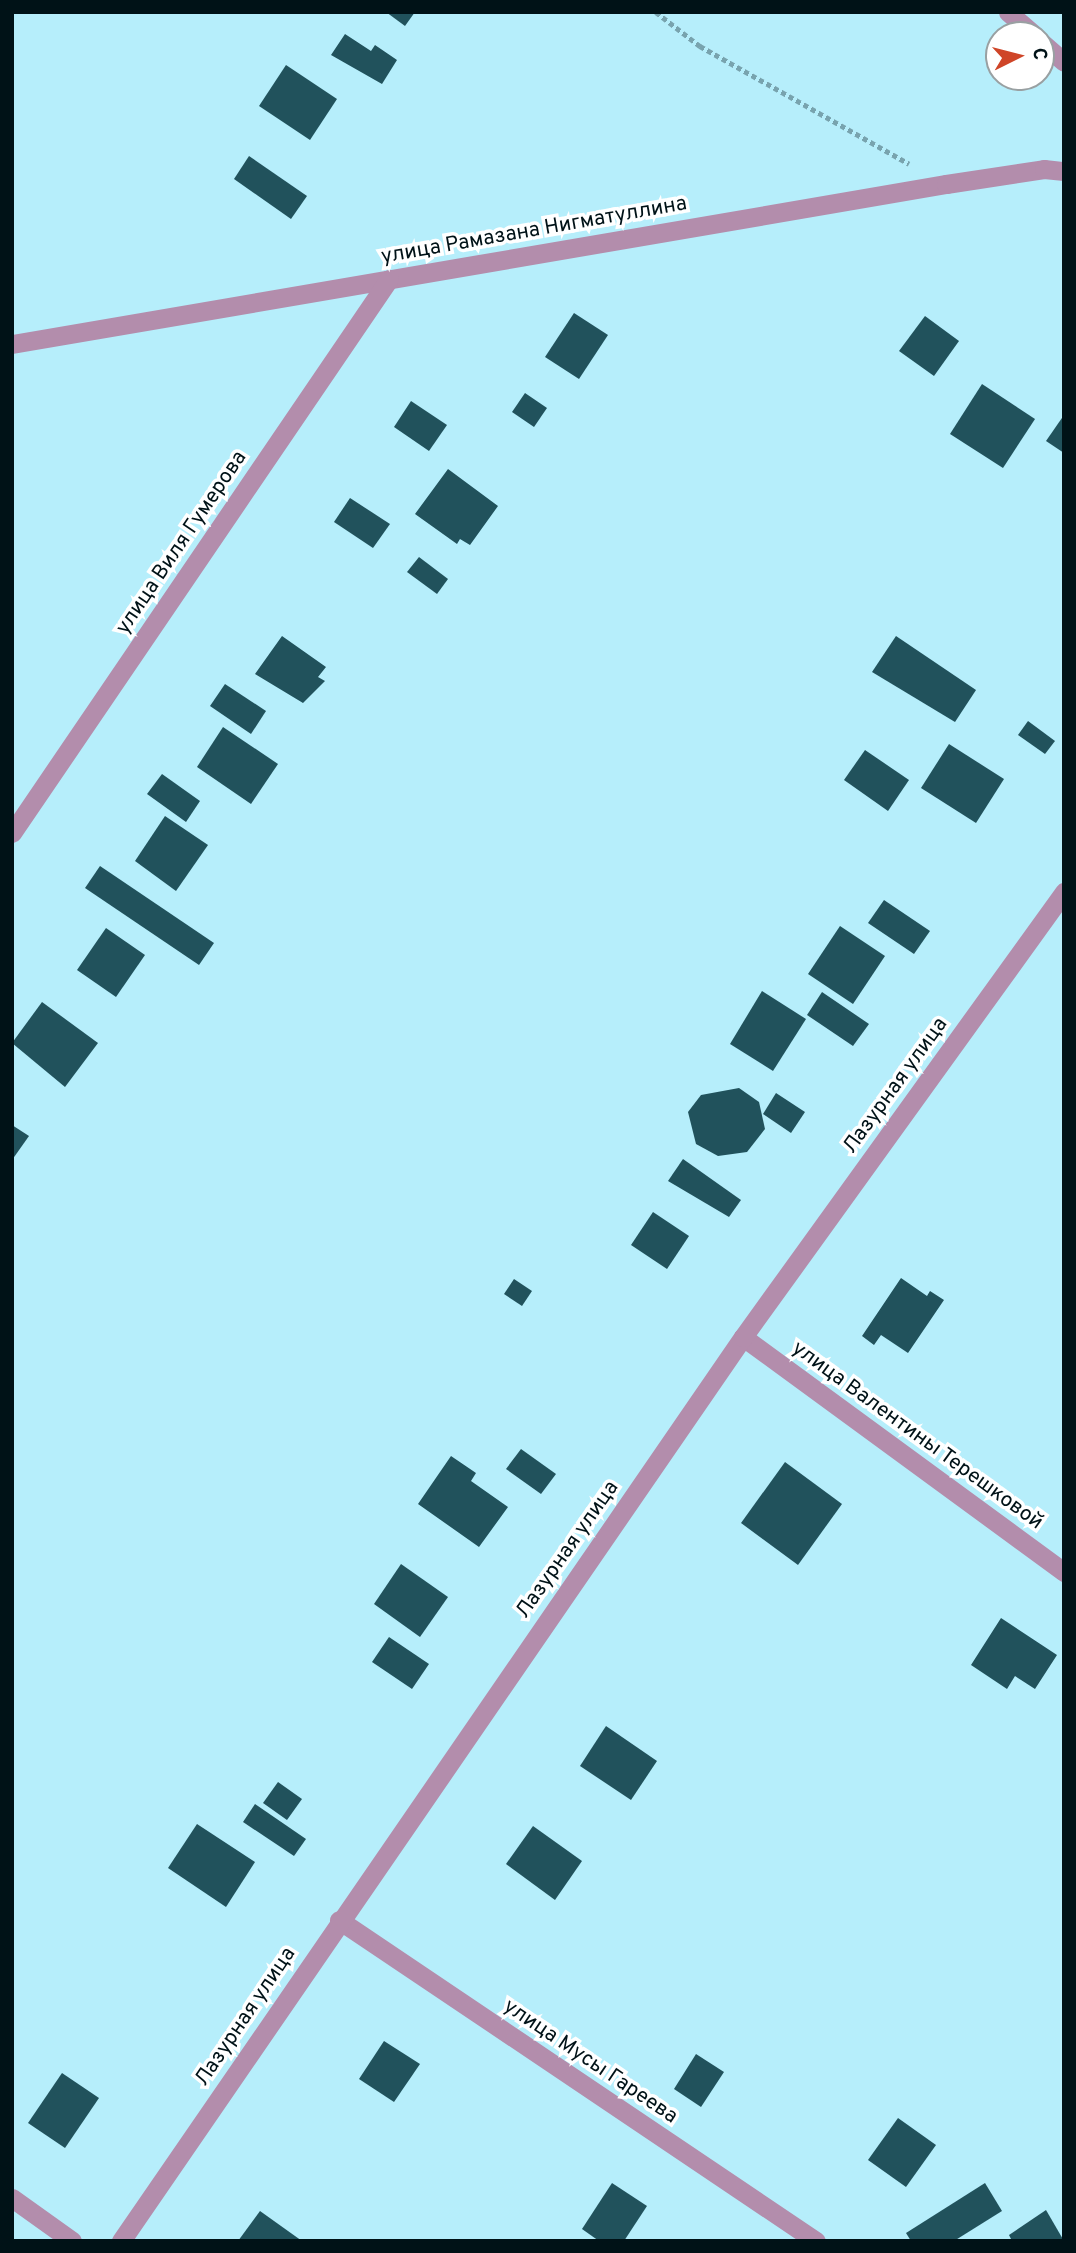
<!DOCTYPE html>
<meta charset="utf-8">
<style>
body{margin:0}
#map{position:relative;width:1076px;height:2253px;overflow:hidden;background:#b6eefb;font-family:Overpass,sans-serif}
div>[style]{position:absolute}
.building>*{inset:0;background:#21525c}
.path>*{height:4.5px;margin-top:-2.25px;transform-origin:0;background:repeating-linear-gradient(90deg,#78a3ae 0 5px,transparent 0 8.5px)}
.minor>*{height:19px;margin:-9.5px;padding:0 9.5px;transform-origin:9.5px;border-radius:9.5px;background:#b38dac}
.tertiary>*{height:19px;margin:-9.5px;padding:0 9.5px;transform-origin:9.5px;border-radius:9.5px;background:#b38dac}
span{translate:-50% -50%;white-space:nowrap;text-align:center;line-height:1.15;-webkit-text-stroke:7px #fff;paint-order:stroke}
.street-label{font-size:21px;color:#001217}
.frame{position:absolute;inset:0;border:14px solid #001217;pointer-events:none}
.north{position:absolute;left:985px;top:21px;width:70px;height:70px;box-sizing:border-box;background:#fff;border:2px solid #99a0a2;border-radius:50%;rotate:84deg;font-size:19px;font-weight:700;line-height:28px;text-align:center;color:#001217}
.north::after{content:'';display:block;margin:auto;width:24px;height:32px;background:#cf4528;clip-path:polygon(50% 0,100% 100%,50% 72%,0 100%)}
</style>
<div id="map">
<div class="building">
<div style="clip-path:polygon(386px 12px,415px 12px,405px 26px)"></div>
<div style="clip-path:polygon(345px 34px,371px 51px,375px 45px,397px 60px,382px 84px,331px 55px)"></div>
<div style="clip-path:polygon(286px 65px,337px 99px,310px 140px,259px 106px)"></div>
<div style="clip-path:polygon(249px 156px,307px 196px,291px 219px,234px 179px)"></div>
<div style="clip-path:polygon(574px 313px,608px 335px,579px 379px,545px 357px)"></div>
<div style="clip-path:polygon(925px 316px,959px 341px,934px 376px,899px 351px)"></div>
<div style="clip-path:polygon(982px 384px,1035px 419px,1003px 468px,950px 434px)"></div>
<div style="clip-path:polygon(525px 393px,547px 408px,534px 427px,512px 412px)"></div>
<div style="clip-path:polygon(411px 401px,447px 425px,429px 451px,394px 427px)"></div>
<div style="clip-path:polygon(1064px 415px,1064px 453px,1046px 441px)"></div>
<div style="clip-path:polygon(448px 469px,498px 506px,470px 545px,460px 539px,457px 544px,415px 514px)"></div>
<div style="clip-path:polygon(350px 498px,390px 524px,373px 548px,334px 522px)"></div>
<div style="clip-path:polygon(419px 557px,448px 579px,437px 594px,407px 572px)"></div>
<div style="clip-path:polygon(282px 636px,326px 667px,318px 677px,325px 681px,303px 703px,255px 674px)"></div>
<div style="clip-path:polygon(896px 636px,976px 690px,955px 722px,872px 672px)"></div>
<div style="clip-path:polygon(225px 684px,266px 711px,251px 734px,210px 706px)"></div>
<div style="clip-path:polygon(1028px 721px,1055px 741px,1045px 754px,1018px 735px)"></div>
<div style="clip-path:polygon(223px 727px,278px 764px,251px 804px,197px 767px)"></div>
<div style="clip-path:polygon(949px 744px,1004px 779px,976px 823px,921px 788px)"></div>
<div style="clip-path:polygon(865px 750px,909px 780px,888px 811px,844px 780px)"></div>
<div style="clip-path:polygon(162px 774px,200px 801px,186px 822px,147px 794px)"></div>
<div style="clip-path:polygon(165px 816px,208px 845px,176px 891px,135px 861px)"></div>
<div style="clip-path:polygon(100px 866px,214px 943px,199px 965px,85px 888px)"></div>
<div style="clip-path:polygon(884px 900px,930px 931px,914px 954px,868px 923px)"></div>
<div style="clip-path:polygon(840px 926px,885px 956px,853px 1004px,808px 974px)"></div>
<div style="clip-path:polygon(106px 928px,145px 955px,116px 997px,77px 970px)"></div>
<div style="clip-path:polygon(762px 991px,806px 1019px,773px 1071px,730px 1044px)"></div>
<div style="clip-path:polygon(822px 992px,869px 1024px,853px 1046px,807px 1015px)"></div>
<div style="clip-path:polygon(42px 1002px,98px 1043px,65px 1087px,12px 1043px)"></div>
<div style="clip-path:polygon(739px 1088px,759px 1102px,765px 1129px,747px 1152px,718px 1156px,696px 1144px,688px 1112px,701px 1095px)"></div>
<div style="clip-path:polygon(776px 1093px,805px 1112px,791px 1133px,763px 1114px)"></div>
<div style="clip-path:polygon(12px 1125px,29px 1136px,12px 1160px)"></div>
<div style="clip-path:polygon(683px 1159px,741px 1200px,729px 1217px,668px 1181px)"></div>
<div style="clip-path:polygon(653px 1212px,689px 1236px,667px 1269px,631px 1245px)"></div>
<div style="clip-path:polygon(901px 1278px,927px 1296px,930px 1291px,944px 1300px,908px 1353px,881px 1335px,874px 1345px,862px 1336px)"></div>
<div style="clip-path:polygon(514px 1279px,532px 1291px,522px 1306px,504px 1294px)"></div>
<div style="clip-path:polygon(521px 1449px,556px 1474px,541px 1494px,506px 1469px)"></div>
<div style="clip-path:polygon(451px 1456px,476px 1473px,471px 1481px,508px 1507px,479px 1547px,418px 1504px)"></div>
<div style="clip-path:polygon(785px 1462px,842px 1504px,798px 1565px,741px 1523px)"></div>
<div style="clip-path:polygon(401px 1564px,448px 1597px,420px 1637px,374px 1604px)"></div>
<div style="clip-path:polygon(1001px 1618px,1057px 1655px,1035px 1689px,1015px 1676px,1007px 1689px,971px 1665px)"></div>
<div style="clip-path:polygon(389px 1637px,429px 1664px,412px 1689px,372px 1662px)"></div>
<div style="clip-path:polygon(606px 1726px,657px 1761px,631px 1800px,580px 1766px)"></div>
<div style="clip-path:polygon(278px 1782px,302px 1799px,287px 1820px,263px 1803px)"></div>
<div style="clip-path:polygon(255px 1804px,306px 1839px,294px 1856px,243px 1822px)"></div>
<div style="clip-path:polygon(197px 1824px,255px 1862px,226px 1907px,168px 1868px)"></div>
<div style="clip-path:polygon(533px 1826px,582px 1861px,555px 1900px,506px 1864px)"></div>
<div style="clip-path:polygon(384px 2041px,420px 2064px,394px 2102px,359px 2079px)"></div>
<div style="clip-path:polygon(696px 2054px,724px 2072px,701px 2107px,674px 2089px)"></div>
<div style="clip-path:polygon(62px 2073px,99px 2098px,65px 2148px,28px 2123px)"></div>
<div style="clip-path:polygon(898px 2118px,936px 2145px,906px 2187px,868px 2160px)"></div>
<div style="clip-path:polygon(612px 2183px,647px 2206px,624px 2241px,599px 2241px,582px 2229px)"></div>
<div style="clip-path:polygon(985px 2183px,1002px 2211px,954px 2241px,911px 2241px,906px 2233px)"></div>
<div style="clip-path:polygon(1046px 2210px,1064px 2241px,1012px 2241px,1009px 2235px)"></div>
<div style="clip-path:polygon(260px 2211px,302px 2241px,238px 2241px)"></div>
</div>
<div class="path">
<div style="left:656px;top:12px;width:56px;rotate:37.7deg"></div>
<div style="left:700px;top:46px;width:240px;rotate:29.4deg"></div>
</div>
<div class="minor">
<div style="left:12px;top:344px;width:948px;rotate:-9.72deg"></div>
<div style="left:946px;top:184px;width:99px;rotate:-8.7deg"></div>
<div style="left:1044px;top:169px;width:20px;rotate:6deg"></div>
<div style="left:12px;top:833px;width:670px;rotate:-55.76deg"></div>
<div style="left:743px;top:1337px;width:398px;rotate:36.2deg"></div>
<div style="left:339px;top:1920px;width:575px;rotate:33.94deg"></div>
<div style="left:12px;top:2198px;width:74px;rotate:35.6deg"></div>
<div style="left:121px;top:2241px;width:1097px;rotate:-55.47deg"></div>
<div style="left:743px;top:1337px;width:549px;rotate:-54.2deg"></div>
</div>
<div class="tertiary">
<div style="left:1008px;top:12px;width:35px;rotate:41deg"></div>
<div style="left:1041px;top:42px;width:30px;rotate:41deg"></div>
</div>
<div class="street-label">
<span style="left:534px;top:231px;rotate:-10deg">улица Рамазана Нигматуллина</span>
<span style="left:182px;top:543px;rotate:-56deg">улица Виля Гумерова</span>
<span style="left:896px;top:1086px;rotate:-54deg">Лазурная улица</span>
<span style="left:917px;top:1436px;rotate:36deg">улица Валентины Терешковой</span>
<span style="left:568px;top:1550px;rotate:-55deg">Лазурная улица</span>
<span style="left:246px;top:2017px;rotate:-56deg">Лазурная улица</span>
<span style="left:590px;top:2062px;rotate:34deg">улица Мусы Гареева</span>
</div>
<div class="frame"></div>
<div class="north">С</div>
</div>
